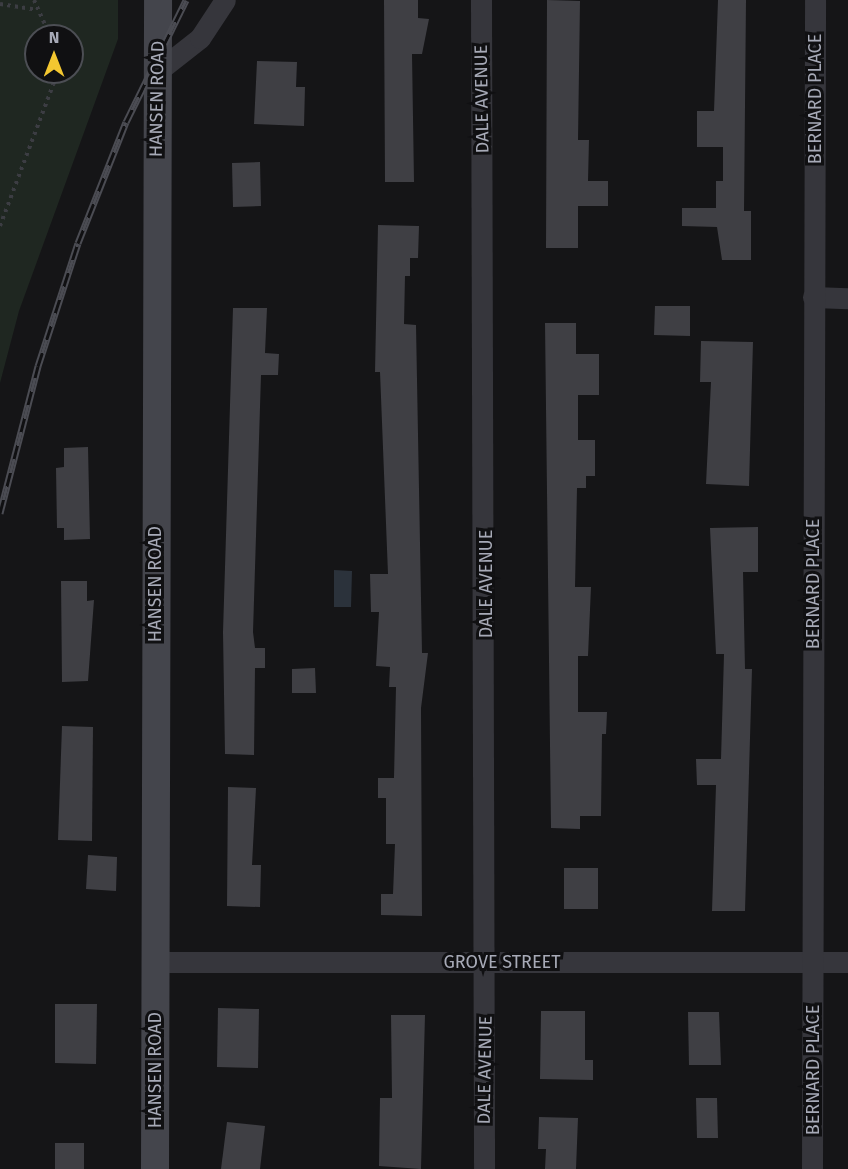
<!DOCTYPE html>
<style>
body{margin:0}
#map{position:relative;width:848px;height:1169px;overflow:hidden;background:#151517;font-family:"Fira Sans",sans-serif}
div>[style]{position:absolute}
.green>*{inset:0;background:#1f2721}
.water>*{inset:0;background:#2b323b}
.building>*{inset:0;background:#3f3f44}
.path>*{height:4px;margin-top:-2px;transform-origin:0;background:repeating-linear-gradient(90deg,#3c3d43 0 3px,transparent 0 7.5px)}
.street>*{height:21px;margin:-10.5px;padding:0 10.5px;transform-origin:10.5px;border-radius:10.5px;background:#36363c}
.secondary>*{height:28px;margin:-14px;padding:0 14px;transform-origin:14px;border-radius:14px;background:#44454c}
.rail>*{height:7px;margin-top:-3.5px;transform-origin:0;background:repeating-linear-gradient(90deg,#101012 0 14px,#4b4c53 0 28px);box-sizing:border-box;border-block:2px solid #4b4c53}
span{translate:-50% -50%;white-space:nowrap;text-align:center;line-height:1.15;-webkit-text-stroke:6px #101012;paint-order:stroke}
.street-label{font-size:18px;color:#a7aab7}
.north{position:absolute;left:24px;top:24px;width:60px;height:60px;box-sizing:border-box;background:#101012;border:2px solid #4c4e54;border-radius:50%;rotate:0deg;font-size:16px;font-weight:700;line-height:24px;text-align:center;color:#a7aab7}
.north::after{content:'';display:block;margin:auto;width:21px;height:27px;background:#f4c730;clip-path:polygon(50% 0,100% 100%,50% 72%,0 100%)}
</style>
<div id="map">
<div class="green">
<div style="clip-path:polygon(evenodd,0 0,118px 0,118px 39px,19px 311px,0 383px,0 0,36px 36px,72px 36px,72px 72px,36px 72px,36px 36px)"></div>
</div>
<div class="water">
<div style="clip-path:polygon(334px 570px,352px 571px,351px 607px,334px 607px)"></div>
</div>
<div class="building">
<div style="clip-path:polygon(384px 0,418px 0,418px 18px,429px 19px,422px 54px,412px 54px,414px 182px,385px 182px)"></div>
<div style="clip-path:polygon(547px 0,580px 1px,578px 140px,589px 140px,588px 181px,608px 181px,608px 206px,578px 206px,578px 248px,546px 248px)"></div>
<div style="clip-path:polygon(718px 0,746px 0,744px 211px,751px 211px,751px 260px,722px 260px,717px 227px,682px 226px,682px 208px,716px 208px,716px 181px,723px 181px,723px 147px,697px 147px,697px 111px,714px 111px)"></div>
<div style="clip-path:polygon(257px 61px,297px 62px,296px 87px,305px 87px,304px 126px,254px 124px)"></div>
<div style="clip-path:polygon(260px 162px,261px 206px,233px 207px,232px 163px)"></div>
<div style="clip-path:polygon(378px 225px,419px 226px,418px 258px,410px 258px,410px 276px,405px 276px,404px 324px,416px 325px,422px 653px,428px 653px,421px 708px,422px 916px,381px 915px,381px 894px,393px 894px,395px 844px,386px 844px,386px 798px,378px 798px,378px 778px,394px 778px,396px 687px,389px 687px,390px 667px,376px 666px,379px 612px,371px 612px,370px 574px,388px 574px,380px 372px,375px 372px)"></div>
<div style="clip-path:polygon(655px 306px,690px 306px,690px 336px,654px 335px)"></div>
<div style="clip-path:polygon(233px 308px,267px 308px,265px 353px,279px 354px,278px 375px,261px 375px,253px 632px,255px 648px,265px 648px,265px 668px,255px 668px,254px 755px,225px 754px,223px 632px)"></div>
<div style="clip-path:polygon(545px 323px,576px 323px,576px 354px,599px 354px,599px 395px,578px 395px,578px 440px,595px 440px,595px 476px,586px 476px,586px 488px,577px 488px,575px 587px,591px 587px,588px 656px,578px 656px,578px 712px,607px 712px,606px 734px,602px 734px,601px 816px,580px 816px,580px 829px,551px 828px)"></div>
<div style="clip-path:polygon(701px 341px,753px 342px,749px 486px,706px 484px,711px 382px,700px 382px)"></div>
<div style="clip-path:polygon(88px 447px,90px 539px,64px 540px,64px 528px,57px 528px,56px 468px,64px 467px,64px 448px)"></div>
<div style="clip-path:polygon(758px 527px,758px 572px,743px 572px,745px 669px,752px 669px,745px 911px,712px 911px,716px 785px,697px 785px,696px 759px,721px 759px,724px 654px,716px 654px,710px 528px)"></div>
<div style="clip-path:polygon(61px 581px,87px 581px,87px 601px,94px 600px,88px 681px,62px 682px)"></div>
<div style="clip-path:polygon(315px 668px,316px 693px,292px 693px,292px 669px)"></div>
<div style="clip-path:polygon(62px 726px,93px 727px,92px 841px,58px 840px)"></div>
<div style="clip-path:polygon(228px 787px,256px 788px,252px 865px,261px 865px,260px 907px,227px 906px)"></div>
<div style="clip-path:polygon(88px 855px,117px 857px,116px 891px,86px 889px)"></div>
<div style="clip-path:polygon(564px 868px,598px 868px,598px 909px,564px 909px)"></div>
<div style="clip-path:polygon(55px 1004px,97px 1004px,96px 1064px,55px 1063px)"></div>
<div style="clip-path:polygon(218px 1008px,259px 1009px,258px 1068px,217px 1067px)"></div>
<div style="clip-path:polygon(541px 1011px,585px 1011px,585px 1060px,593px 1060px,593px 1080px,540px 1079px)"></div>
<div style="clip-path:polygon(688px 1012px,719px 1012px,721px 1065px,689px 1065px)"></div>
<div style="clip-path:polygon(391px 1015px,425px 1015px,421px 1169px,379px 1166px,380px 1098px,392px 1098px)"></div>
<div style="clip-path:polygon(696px 1098px,717px 1098px,718px 1138px,697px 1138px)"></div>
<div style="clip-path:polygon(539px 1117px,578px 1118px,576px 1169px,545px 1169px,546px 1149px,538px 1149px)"></div>
<div style="clip-path:polygon(227px 1122px,265px 1126px,260px 1169px,221px 1169px)"></div>
<div style="clip-path:polygon(55px 1143px,84px 1143px,84px 1169px,55px 1169px)"></div>
</div>
<div class="path">
<div style="left:34px;top:0;width:39px;rotate:66deg"></div>
<div style="left:0;top:4px;width:37px;rotate:9deg"></div>
<div style="left:0;top:226px;width:165px;rotate:-69.4deg"></div>
</div>
<div class="street">
<div style="left:481px;top:0;width:1169px;rotate:89.85deg"></div>
<div style="left:158px;top:71px;width:53px;rotate:-38.2deg"></div>
<div style="left:200px;top:38px;width:45px;rotate:-56.7deg"></div>
<div style="left:813px;top:297px;width:35px;rotate:2deg"></div>
<div style="left:155px;top:962px;width:693px"></div>
<div style="left:812px;top:1169px;width:1169px;rotate:-89.85deg"></div>
</div>
<div class="secondary">
<div style="left:155px;top:1169px;width:1169px;rotate:-89.85deg"></div>
</div>
<div class="rail">
<div style="left:0;top:513px;width:152px;rotate:-75.5deg"></div>
<div style="left:38px;top:366px;width:129px;rotate:-72deg"></div>
<div style="left:78px;top:243px;width:130px;rotate:-68.4deg"></div>
<div style="left:126px;top:122px;width:136px;rotate:-63.8deg"></div>
</div>
<div class="street-label">
<span style="left:157px;top:99px;rotate:-89deg">HANSEN ROAD</span>
<span style="left:482px;top:99px;rotate:-91deg">DALE AVENUE</span>
<span style="left:815px;top:99px;rotate:-90deg">BERNARD PLACE</span>
<span style="left:155px;top:584px;rotate:-90deg">HANSEN ROAD</span>
<span style="left:486px;top:584px;rotate:-90deg">DALE AVENUE</span>
<span style="left:813px;top:584px;rotate:-90deg">BERNARD PLACE</span>
<span style="left:502px;top:962px">GROVE STREET</span>
<span style="left:155px;top:1070px;rotate:-90deg">HANSEN ROAD</span>
<span style="left:485px;top:1070px;rotate:-89deg">DALE AVENUE</span>
<span style="left:813px;top:1070px;rotate:-90deg">BERNARD PLACE</span>
</div>
<div class="north">N</div>
</div>
